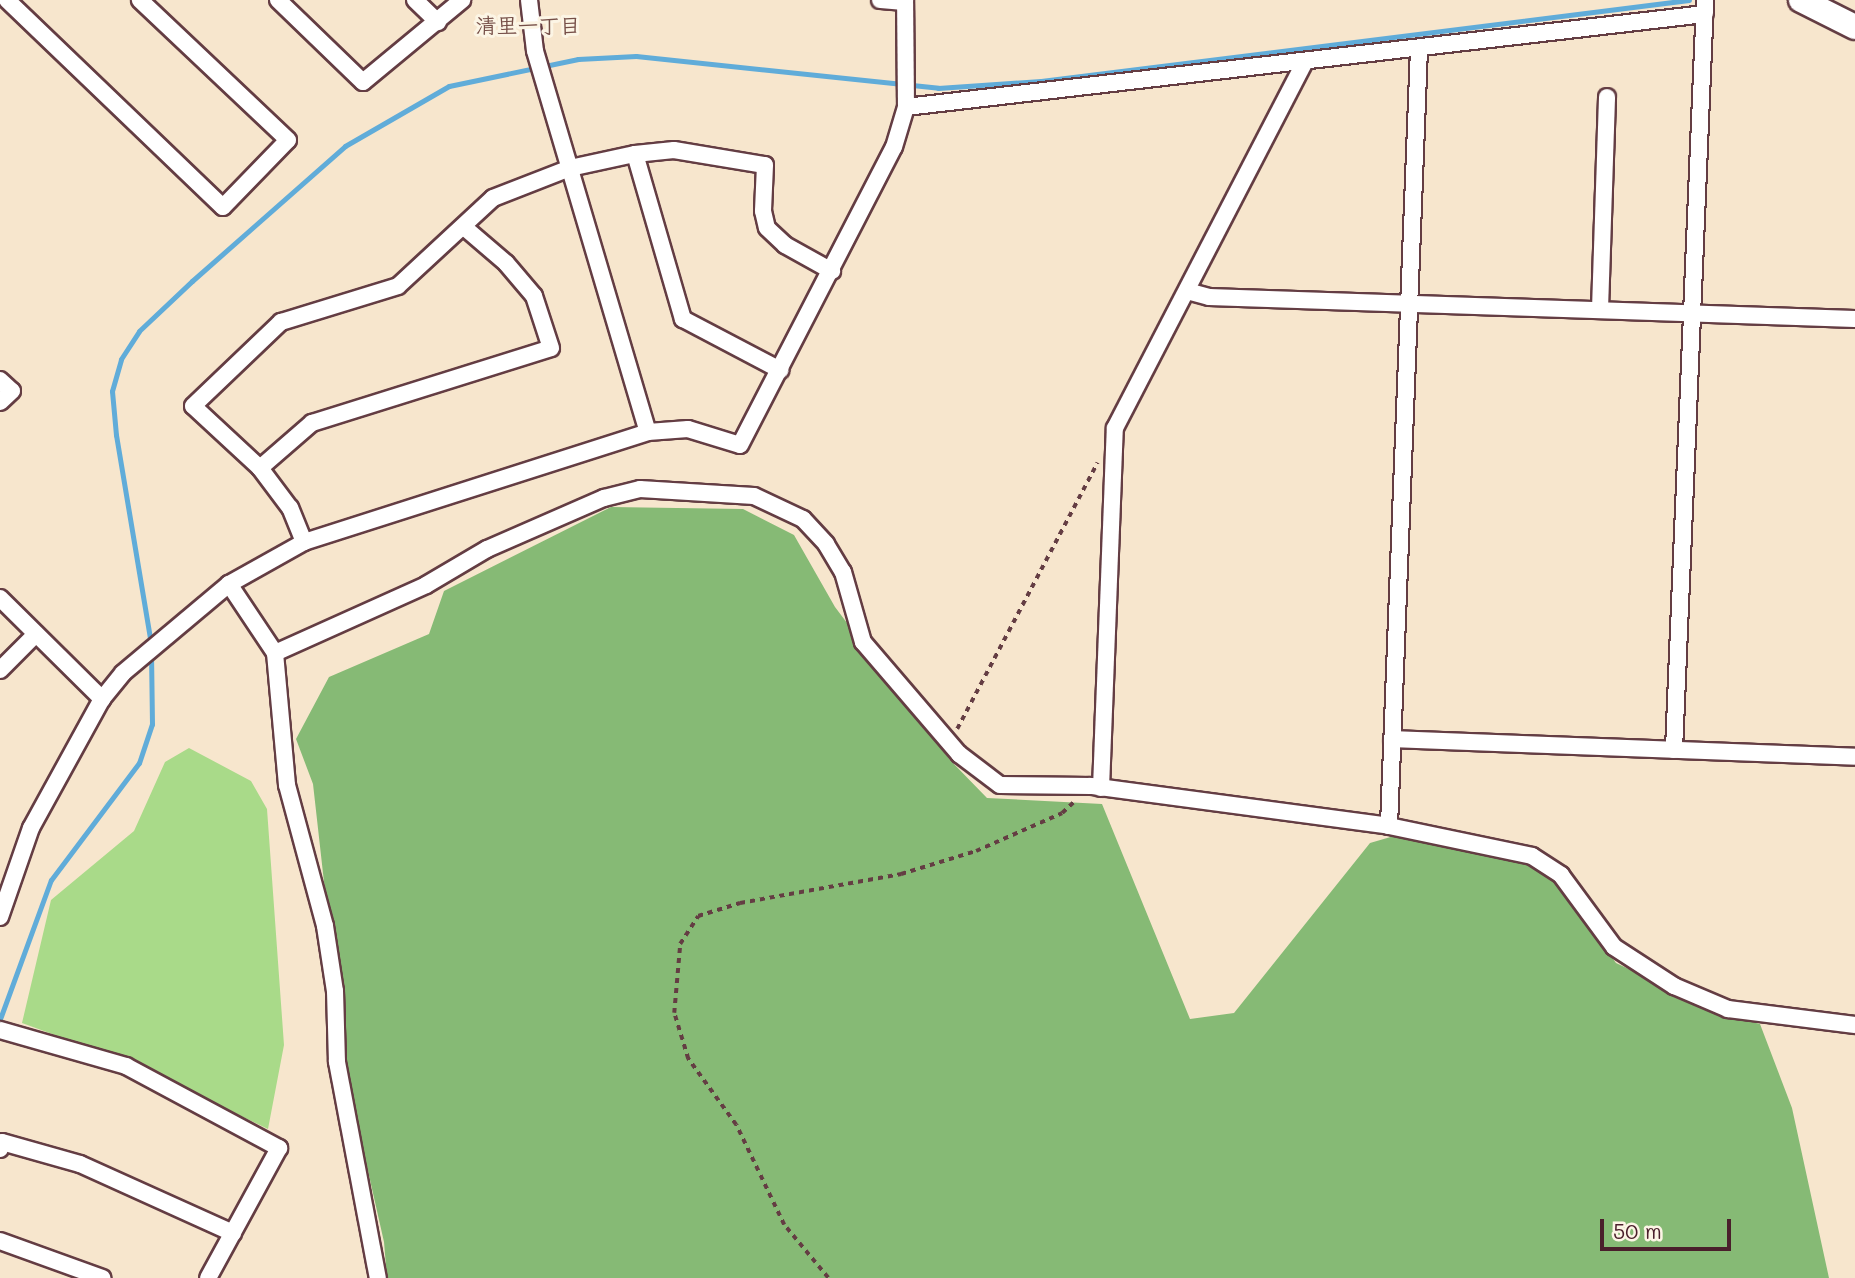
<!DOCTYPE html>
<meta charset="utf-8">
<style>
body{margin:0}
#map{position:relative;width:1855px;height:1278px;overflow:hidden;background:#f7e6cd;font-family:Mali,"Klee One",sans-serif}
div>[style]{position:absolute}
.green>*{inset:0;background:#a9da89}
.forest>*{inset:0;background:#86ba75}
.stream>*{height:5px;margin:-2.5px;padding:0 2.5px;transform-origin:2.5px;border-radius:2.5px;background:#60acd9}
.path>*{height:3.5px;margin-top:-1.75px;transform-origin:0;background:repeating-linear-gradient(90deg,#643d43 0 5px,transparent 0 10px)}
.roads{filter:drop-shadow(2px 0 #643d43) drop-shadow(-2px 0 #643d43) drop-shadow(0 2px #643d43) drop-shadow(0 -2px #643d43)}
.minor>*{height:16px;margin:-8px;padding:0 8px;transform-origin:8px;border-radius:8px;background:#fff}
.trunk>*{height:24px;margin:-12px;padding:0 12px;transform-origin:12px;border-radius:12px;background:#fff}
span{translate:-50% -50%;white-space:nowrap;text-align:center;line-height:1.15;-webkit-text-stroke:6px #fcf5e5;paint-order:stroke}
.neighbourhood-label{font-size:21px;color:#754e47;font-weight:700}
.scale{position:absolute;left:1600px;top:1219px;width:131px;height:32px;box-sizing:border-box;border:4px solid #4a1f2b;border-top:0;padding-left:9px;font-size:21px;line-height:24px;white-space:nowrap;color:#4a1f2b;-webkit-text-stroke:5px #fcf5e5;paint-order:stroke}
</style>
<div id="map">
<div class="green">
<div style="clip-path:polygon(189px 748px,251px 781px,267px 809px,284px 1045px,268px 1129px,129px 1062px,22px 1023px,51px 900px,134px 831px,165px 762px)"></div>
</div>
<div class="forest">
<div style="clip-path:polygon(611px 507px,743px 509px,794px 535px,835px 607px,950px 760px,987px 798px,1102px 804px,1190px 1019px,1234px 1013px,1370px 843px,1394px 836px,1525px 861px,1553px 876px,1616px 963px,1726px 1015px,1760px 1024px,1792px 1108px,1829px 1278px,387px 1278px,384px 1242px,345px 1069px,313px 784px,296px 739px,329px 677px,429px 634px,444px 591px)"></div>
</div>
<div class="stream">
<div style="left:151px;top:644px;width:212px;rotate:-99.5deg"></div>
<div style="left:116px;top:435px;width:44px;rotate:-95.2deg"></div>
<div style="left:112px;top:391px;width:33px;rotate:-74deg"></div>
<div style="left:121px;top:359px;width:33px;rotate:-57deg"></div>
<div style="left:139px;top:331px;width:73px;rotate:-43.3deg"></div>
<div style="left:192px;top:281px;width:204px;rotate:-41.4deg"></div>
<div style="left:345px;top:146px;width:120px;rotate:-30deg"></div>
<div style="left:449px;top:86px;width:132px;rotate:-11.8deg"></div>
<div style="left:578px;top:59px;width:58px;rotate:-3deg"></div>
<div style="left:636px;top:56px;width:304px;rotate:6deg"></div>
<div style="left:938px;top:88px;width:103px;rotate:-3.9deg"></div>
<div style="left:1041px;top:81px;width:653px;rotate:-7.13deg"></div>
<div style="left:0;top:1019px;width:148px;rotate:-69.9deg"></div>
<div style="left:51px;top:880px;width:146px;rotate:-53.1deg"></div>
<div style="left:139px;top:763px;width:41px;rotate:-71.6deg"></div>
<div style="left:152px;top:724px;width:70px;rotate:-90.8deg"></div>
</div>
<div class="path">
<div style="left:957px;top:729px;width:301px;rotate:-62.2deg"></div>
<div style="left:828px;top:1278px;width:69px;rotate:-129.7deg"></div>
<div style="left:784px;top:1225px;width:111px;rotate:-115.6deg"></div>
<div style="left:736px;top:1125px;width:82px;rotate:-126deg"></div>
<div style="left:688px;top:1059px;width:48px;rotate:-106.9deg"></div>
<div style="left:674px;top:1013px;width:69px;rotate:-85deg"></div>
<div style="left:680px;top:944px;width:33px;rotate:-57deg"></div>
<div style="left:698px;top:916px;width:44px;rotate:-17.2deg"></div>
<div style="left:740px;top:903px;width:164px;rotate:-10.2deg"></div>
<div style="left:901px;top:874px;width:78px;rotate:-17deg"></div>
<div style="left:976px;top:851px;width:94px;rotate:-23.8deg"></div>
<div style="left:1062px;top:813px;width:16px;rotate:-43deg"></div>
</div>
<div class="roads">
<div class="minor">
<div style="left:7px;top:0;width:299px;rotate:43.8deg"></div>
<div style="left:223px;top:207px;width:93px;rotate:-45.9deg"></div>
<div style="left:288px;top:140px;width:204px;rotate:-136.6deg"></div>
<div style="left:278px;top:0;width:118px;rotate:44deg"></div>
<div style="left:363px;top:82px;width:129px;rotate:-39.6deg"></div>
<div style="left:415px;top:0;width:32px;rotate:44deg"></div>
<div style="left:529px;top:0;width:51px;rotate:83.3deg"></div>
<div style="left:535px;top:51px;width:397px;rotate:73.5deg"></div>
<div style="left:880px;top:0;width:25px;rotate:5deg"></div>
<div style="left:906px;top:107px;width:804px;rotate:-6.64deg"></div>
<div style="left:635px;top:154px;width:172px;rotate:73.8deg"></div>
<div style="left:683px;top:319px;width:110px;rotate:27.7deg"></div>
<div style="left:1187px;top:291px;width:23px;rotate:15deg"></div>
<div style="left:1209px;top:297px;width:646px;rotate:1.95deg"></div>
<div style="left:1600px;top:309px;width:212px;rotate:-88.1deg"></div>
<div style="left:0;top:380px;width:16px;rotate:43deg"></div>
<div style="left:12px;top:391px;width:16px;rotate:137deg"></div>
<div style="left:260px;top:468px;width:69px;rotate:-40.9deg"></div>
<div style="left:312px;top:423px;width:250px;rotate:-17.4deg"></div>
<div style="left:551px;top:348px;width:55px;rotate:-108.1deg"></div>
<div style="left:534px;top:296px;width:43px;rotate:-130.3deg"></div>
<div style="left:506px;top:263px;width:55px;rotate:-139.4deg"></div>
<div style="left:304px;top:542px;width:37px;rotate:-112deg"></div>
<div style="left:290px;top:508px;width:50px;rotate:-126.9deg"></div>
<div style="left:260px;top:468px;width:91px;rotate:-137.2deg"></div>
<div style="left:193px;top:406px;width:122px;rotate:-43.7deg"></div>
<div style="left:281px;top:322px;width:122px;rotate:-17.1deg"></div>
<div style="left:398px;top:286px;width:129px;rotate:-42.8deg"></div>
<div style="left:493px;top:198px;width:83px;rotate:-21.3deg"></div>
<div style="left:570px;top:168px;width:66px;rotate:-12.2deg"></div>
<div style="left:635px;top:154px;width:39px;rotate:-6deg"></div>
<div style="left:674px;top:150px;width:92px;rotate:9.4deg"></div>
<div style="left:765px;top:165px;width:46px;rotate:92.5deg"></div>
<div style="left:763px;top:211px;width:17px;rotate:77deg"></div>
<div style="left:767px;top:228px;width:25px;rotate:43deg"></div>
<div style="left:785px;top:245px;width:54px;rotate:29deg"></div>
<div style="left:229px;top:584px;width:83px;rotate:56.3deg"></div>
<div style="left:275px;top:653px;width:133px;rotate:84.8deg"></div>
<div style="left:287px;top:785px;width:146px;rotate:74.9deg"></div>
<div style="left:325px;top:926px;width:66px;rotate:81.3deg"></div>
<div style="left:335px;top:991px;width:71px;rotate:88.4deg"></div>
<div style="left:337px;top:1062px;width:220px;rotate:79.3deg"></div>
<div style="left:0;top:598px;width:144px;rotate:44.7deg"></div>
<div style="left:275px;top:653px;width:166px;rotate:-24.2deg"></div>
<div style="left:426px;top:585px;width:71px;rotate:-30.5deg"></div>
<div style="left:487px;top:549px;width:128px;rotate:-23.6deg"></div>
<div style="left:604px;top:498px;width:37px;rotate:-14deg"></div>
<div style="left:640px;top:489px;width:114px;rotate:3.5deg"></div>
<div style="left:754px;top:496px;width:54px;rotate:25.1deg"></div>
<div style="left:803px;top:519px;width:34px;rotate:47deg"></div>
<div style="left:826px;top:544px;width:33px;rotate:59deg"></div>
<div style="left:843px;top:572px;width:73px;rotate:74.1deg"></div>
<div style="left:863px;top:642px;width:148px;rotate:49.4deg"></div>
<div style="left:959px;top:754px;width:51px;rotate:37.1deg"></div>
<div style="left:1000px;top:785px;width:91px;rotate:0.6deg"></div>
<div style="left:1091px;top:786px;width:301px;rotate:7.6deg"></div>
<div style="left:1389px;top:826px;width:146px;rotate:11.8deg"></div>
<div style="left:1532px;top:856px;width:35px;rotate:33deg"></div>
<div style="left:1561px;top:875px;width:89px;rotate:53.6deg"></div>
<div style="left:1614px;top:947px;width:72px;rotate:33deg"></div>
<div style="left:1674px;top:986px;width:59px;rotate:23.1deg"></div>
<div style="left:1728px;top:1009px;width:128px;rotate:7.2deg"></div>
<div style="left:0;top:670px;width:51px;rotate:-45deg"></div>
<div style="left:1392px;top:739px;width:463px;rotate:2.2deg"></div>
<div style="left:1674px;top:750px;width:751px;rotate:-87.63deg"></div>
<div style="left:1101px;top:788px;width:360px;rotate:-87.8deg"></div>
<div style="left:1115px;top:428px;width:412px;rotate:-62.6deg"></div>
<div style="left:1389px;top:826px;width:777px;rotate:-87.79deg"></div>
<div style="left:0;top:917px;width:94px;rotate:-70.8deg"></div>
<div style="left:31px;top:828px;width:147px;rotate:-61.2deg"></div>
<div style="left:102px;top:699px;width:33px;rotate:-51deg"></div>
<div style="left:123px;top:673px;width:138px;rotate:-40deg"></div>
<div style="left:229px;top:584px;width:86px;rotate:-29.2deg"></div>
<div style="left:304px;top:542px;width:361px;rotate:-17.7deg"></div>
<div style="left:648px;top:432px;width:40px;rotate:-4.3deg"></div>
<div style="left:688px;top:429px;width:54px;rotate:17.1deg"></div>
<div style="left:740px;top:445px;width:335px;rotate:-62.7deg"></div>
<div style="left:894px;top:147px;width:42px;rotate:-73.3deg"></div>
<div style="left:906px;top:107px;width:107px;rotate:-90.5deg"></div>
<div style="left:0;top:1030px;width:131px;rotate:15.9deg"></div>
<div style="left:126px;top:1066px;width:174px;rotate:28.2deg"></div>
<div style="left:279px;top:1148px;width:148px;rotate:118.6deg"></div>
<div style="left:0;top:1149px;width:7px;rotate:-74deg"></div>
<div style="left:2px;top:1142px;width:81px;rotate:15.8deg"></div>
<div style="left:80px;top:1164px;width:168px;rotate:24.3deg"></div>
<div style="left:0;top:1241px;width:109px;rotate:19.9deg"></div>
</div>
<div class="trunk">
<div style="left:1801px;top:0;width:60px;rotate:26.6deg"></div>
</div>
</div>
<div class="neighbourhood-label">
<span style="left:528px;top:25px">清里一丁目</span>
</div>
<div class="scale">50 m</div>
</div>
